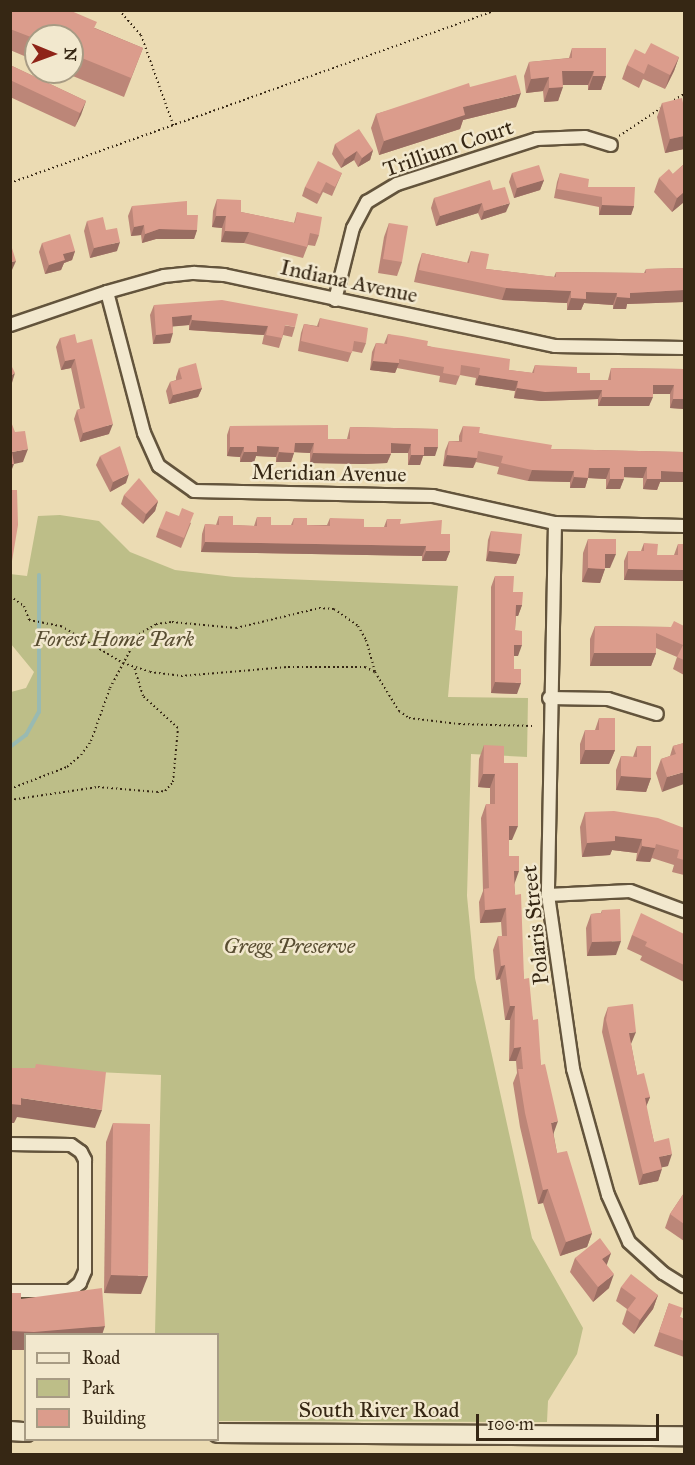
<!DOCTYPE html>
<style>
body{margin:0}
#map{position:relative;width:695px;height:1465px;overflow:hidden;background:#ebdbb3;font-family:"IM FELL Great Primer",serif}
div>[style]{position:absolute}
.green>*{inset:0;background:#bdbe88}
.stream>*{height:4px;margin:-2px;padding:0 2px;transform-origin:2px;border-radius:2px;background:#99bab2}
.path>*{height:2px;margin-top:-1px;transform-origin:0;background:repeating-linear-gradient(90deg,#362714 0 1.5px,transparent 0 4.5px)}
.roads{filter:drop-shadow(2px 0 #63543c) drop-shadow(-2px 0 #63543c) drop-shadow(0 2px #63543c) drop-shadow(0 -2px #63543c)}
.street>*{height:12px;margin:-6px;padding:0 6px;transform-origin:6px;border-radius:6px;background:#f2e8ce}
.secondary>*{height:18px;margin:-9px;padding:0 9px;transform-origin:9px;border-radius:9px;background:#f2e8ce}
.wall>*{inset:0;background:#bc8678}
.shaded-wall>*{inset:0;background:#996d62}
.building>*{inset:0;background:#db9c8c}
span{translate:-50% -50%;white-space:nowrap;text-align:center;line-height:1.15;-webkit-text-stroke:5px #f2e8ce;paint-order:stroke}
.street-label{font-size:22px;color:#362714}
.park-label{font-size:22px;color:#584d31;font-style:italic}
.frame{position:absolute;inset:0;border:12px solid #362714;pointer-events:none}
.legend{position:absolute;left:24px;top:1333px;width:195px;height:108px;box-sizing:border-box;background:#f2e8ce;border:2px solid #a79b84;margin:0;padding:8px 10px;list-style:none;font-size:18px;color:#362714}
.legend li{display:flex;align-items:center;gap:12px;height:30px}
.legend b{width:30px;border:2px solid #a79b84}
.north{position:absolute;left:24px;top:24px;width:60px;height:60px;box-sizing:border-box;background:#f2e8ce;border:2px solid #a79b84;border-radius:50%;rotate:91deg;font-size:16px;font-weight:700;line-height:24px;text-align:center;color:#362714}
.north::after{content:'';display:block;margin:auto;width:21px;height:27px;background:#8f2418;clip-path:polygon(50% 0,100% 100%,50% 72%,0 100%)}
.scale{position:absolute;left:476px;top:1414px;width:183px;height:27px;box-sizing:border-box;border:3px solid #362714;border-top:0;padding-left:8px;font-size:18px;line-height:21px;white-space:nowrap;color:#362714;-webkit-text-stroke:4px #f2e8ce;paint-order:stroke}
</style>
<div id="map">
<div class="green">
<div style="clip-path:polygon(60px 515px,99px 521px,130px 552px,175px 570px,234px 577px,458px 586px,448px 697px,528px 698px,527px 757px,471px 754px,467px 896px,475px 978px,532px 1238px,583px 1328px,577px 1354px,548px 1401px,547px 1422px,218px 1421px,218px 1334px,155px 1334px,161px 1075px,11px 1068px,11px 692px,26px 688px,34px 672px,11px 644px,10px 574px,27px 576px,38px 516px)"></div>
</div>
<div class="stream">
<div style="left:10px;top:747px;width:20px;rotate:-37deg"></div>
<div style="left:26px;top:735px;width:26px;rotate:-61deg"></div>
<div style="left:39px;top:712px;width:137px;rotate:-90deg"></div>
</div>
<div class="path">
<div style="left:119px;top:10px;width:33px;rotate:49deg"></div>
<div style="left:141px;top:35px;width:98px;rotate:70.3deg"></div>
<div style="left:674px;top:100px;width:12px;rotate:-31deg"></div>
<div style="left:619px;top:136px;width:50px;rotate:-33.7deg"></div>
<div style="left:10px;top:183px;width:517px;rotate:-19.56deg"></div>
<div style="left:10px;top:596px;width:17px;rotate:36deg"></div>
<div style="left:24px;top:606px;width:15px;rotate:70deg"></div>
<div style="left:29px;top:620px;width:33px;rotate:11deg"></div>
<div style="left:61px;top:626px;width:72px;rotate:30.8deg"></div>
<div style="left:123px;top:663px;width:28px;rotate:18deg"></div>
<div style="left:150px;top:672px;width:31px;rotate:7deg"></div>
<div style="left:181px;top:676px;width:107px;rotate:-4.8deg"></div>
<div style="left:288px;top:667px;width:77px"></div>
<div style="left:365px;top:667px;width:11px;rotate:27deg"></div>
<div style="left:375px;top:672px;width:46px;rotate:58.4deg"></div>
<div style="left:399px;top:711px;width:12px;rotate:35deg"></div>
<div style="left:409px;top:718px;width:50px;rotate:6.8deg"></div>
<div style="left:459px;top:724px;width:73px;rotate:1.6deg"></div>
<div style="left:10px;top:789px;width:61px;rotate:-21.1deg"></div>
<div style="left:67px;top:767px;width:18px;rotate:-41deg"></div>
<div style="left:81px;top:755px;width:17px;rotate:-54deg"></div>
<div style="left:91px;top:741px;width:56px;rotate:-70.3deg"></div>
<div style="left:110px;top:688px;width:61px;rotate:-61.8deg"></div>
<div style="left:139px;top:634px;width:20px;rotate:-30deg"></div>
<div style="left:156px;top:624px;width:16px;rotate:-7deg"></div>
<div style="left:172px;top:622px;width:64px;rotate:5.4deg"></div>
<div style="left:236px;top:628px;width:85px;rotate:-13.5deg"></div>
<div style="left:319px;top:608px;width:15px;rotate:4deg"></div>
<div style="left:334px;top:609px;width:29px;rotate:35deg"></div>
<div style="left:358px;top:626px;width:16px;rotate:60deg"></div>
<div style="left:366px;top:640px;width:33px;rotate:74deg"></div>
<div style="left:10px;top:800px;width:89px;rotate:-8.4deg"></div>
<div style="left:98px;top:787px;width:59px;rotate:4.8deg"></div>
<div style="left:157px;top:792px;width:8px;rotate:-7deg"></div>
<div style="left:165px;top:791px;width:12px;rotate:-48deg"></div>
<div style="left:173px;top:782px;width:54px;rotate:-84.7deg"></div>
<div style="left:178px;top:728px;width:47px;rotate:-137.6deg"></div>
<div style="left:143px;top:696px;width:31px;rotate:-107deg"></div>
</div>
<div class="roads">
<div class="street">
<div style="left:107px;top:292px;width:146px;rotate:75.3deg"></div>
<div style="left:144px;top:433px;width:36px;rotate:66deg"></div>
<div style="left:159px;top:466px;width:43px;rotate:35.5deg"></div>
<div style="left:194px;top:491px;width:239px;rotate:1.2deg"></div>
<div style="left:433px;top:496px;width:125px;rotate:12.5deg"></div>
<div style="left:555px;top:523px;width:129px;rotate:1.3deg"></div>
<div style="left:335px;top:300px;width:74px;rotate:-76deg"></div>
<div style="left:353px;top:228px;width:30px;rotate:-62deg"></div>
<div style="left:367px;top:202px;width:35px;rotate:-31deg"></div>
<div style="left:397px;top:184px;width:147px;rotate:-17.8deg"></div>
<div style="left:537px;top:139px;width:48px;rotate:-2.4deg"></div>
<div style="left:585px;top:137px;width:27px;rotate:17deg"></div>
<div style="left:10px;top:325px;width:102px;rotate:-18.8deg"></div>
<div style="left:107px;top:292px;width:59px;rotate:-15.7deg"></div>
<div style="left:164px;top:276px;width:30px;rotate:-6deg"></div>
<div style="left:194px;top:273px;width:30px;rotate:4deg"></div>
<div style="left:224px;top:275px;width:339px;rotate:12.1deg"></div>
<div style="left:555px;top:346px;width:129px;rotate:0.9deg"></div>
<div style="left:555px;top:523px;width:372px;rotate:91.1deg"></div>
<div style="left:548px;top:895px;width:176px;rotate:81.8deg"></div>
<div style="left:573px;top:1069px;width:131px;rotate:74.5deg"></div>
<div style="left:608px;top:1195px;width:51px;rotate:65.9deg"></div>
<div style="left:629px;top:1242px;width:46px;rotate:42.4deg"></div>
<div style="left:663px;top:1273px;width:25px;rotate:32deg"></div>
<div style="left:549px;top:698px;width:59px;rotate:1deg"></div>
<div style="left:608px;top:699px;width:51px;rotate:17deg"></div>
<div style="left:548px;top:895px;width:82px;rotate:-2.8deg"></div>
<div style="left:630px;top:891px;width:58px;rotate:20.3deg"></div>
<div style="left:10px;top:1144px;width:61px;rotate:0.9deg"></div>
<div style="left:71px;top:1145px;width:12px;rotate:35deg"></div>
<div style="left:81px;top:1152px;width:9px;rotate:63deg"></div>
<div style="left:85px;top:1160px;width:111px;rotate:90deg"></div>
<div style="left:85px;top:1271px;width:13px;rotate:113deg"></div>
<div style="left:80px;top:1283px;width:13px;rotate:141deg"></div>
<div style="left:70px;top:1291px;width:60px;rotate:180deg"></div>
</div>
<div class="secondary">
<div style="left:10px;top:1431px;width:16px;rotate:4deg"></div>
<div style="left:218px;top:1433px;width:466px;rotate:0.4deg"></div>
</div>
</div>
<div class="wall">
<div style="clip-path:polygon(10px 14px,95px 28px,143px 48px,124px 97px,63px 72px,72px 72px,72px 36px,36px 36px,36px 61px,10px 50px)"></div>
<div style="clip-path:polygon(572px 48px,606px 76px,601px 90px,588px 90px,588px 85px,563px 85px,558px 101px,544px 102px,543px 91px,526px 93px,524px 76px,529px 62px,569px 58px)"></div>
<div style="clip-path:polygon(645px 54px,679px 57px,674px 71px,665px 89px,643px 79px,639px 88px,622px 79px,627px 65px)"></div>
<div style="clip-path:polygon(10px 65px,86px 101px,75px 127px,10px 97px)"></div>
<div style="clip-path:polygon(470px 87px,516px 107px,463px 120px,460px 129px,379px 155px,371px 128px,376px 114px)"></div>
<div style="clip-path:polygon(662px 103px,684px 108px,684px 149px,665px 153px,657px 117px)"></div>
<div style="clip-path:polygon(335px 144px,373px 150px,370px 160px,358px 167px,354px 160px,341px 168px,332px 154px)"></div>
<div style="clip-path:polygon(684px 164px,684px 202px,672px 212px,654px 192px,659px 178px,673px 174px)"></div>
<div style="clip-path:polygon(342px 173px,332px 196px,323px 192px,317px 204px,302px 196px,305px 187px)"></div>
<div style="clip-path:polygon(512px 173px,544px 180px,540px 190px,514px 198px,509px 182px)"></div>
<div style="clip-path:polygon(560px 173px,588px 187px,634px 206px,631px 215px,599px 215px,599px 207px,554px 198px,557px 182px)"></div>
<div style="clip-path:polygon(493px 190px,506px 212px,481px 220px,478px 213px,436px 226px,431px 208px,434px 198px)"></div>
<div style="clip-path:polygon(217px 199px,241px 212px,294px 223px,297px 212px,319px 235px,315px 246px,308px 245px,303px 258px,244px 243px,221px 242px,222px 228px,212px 227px,213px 211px)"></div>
<div style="clip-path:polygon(132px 206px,187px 215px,197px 230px,194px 239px,156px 239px,142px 243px,141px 235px,131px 236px,128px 216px)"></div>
<div style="clip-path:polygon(87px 221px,117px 251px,90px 258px,84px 231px)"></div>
<div style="clip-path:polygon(389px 223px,402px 262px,397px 276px,378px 273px,384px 237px)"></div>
<div style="clip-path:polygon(42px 243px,75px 251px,72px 260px,64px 263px,61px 270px,45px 274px,39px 252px)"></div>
<div style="clip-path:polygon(471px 251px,486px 269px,554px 277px,556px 272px,644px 273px,646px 269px,684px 268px,684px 302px,627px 304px,626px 309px,613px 309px,613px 305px,584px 303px,581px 310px,567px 310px,567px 303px,502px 300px,414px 282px,418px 265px,422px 253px,467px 263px)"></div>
<div style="clip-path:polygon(154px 305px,295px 327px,292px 337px,283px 335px,279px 348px,262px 344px,264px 335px,189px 330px,189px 325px,173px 326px,170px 343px,153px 344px,150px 315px)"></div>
<div style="clip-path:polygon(320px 318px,366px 343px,362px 353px,352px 351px,348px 362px,298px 351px,301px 333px,304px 324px,317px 326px)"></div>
<div style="clip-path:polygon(388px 334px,509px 370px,532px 373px,535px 365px,577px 373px,590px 380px,608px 380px,611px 368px,684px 369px,684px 409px,670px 408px,670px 394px,653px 394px,649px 406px,598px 406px,598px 399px,541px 401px,514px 398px,515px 391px,475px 385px,476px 378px,460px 375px,456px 385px,439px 382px,440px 376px,397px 368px,395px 373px,370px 370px,372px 352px,376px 343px,384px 344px)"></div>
<div style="clip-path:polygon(60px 338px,77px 343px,109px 434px,80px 442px,74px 419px,77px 410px,80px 409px,71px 368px,61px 370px,56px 347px)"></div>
<div style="clip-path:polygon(179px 368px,202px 388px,198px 397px,169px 404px,166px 391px,170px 382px,176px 380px,176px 377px)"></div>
<div style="clip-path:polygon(230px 426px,328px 439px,347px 439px,350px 427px,438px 429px,435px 456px,423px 456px,420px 465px,408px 465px,408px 453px,391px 453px,387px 463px,363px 464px,310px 463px,310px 453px,294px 452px,291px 462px,276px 462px,276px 457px,256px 456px,254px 462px,240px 462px,240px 457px,227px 456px,227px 435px)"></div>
<div style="clip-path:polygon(463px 426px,479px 433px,551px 449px,684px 452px,684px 490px,683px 490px,683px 482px,660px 482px,657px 490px,643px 489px,643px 478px,624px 477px,620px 489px,606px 489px,606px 479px,588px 478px,585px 488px,570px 488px,570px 482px,528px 481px,497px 474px,499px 467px,476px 462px,473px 468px,443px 466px,445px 451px,449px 441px,459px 441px,459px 436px)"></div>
<div style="clip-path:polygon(100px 456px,126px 483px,110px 492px,96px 465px)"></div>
<div style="clip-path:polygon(124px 495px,158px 501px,155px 511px,143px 524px,121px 504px)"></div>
<div style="clip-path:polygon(179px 516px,191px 523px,181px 548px,156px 537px,159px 528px)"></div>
<div style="clip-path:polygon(219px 516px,233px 525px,254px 526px,257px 517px,271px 525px,291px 525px,294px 518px,307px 525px,327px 525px,330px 518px,364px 527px,384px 527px,387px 519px,400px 524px,441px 534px,450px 551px,446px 561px,422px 561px,422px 556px,201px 552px,202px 534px,205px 524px,216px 525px)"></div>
<div style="clip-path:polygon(491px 531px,520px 554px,516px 564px,486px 561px,488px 540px)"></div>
<div style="clip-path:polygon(588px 539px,610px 568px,605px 568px,600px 583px,582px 582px,583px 553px)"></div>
<div style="clip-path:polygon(644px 543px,657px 555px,674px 555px,678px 544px,684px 581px,624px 580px,624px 561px,628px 551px,641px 551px)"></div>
<div style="clip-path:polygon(495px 576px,513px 592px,522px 605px,518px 616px,516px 616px,515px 630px,518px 656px,514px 656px,514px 669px,517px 694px,491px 693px,491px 587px)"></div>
<div style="clip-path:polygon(595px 626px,671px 627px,684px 626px,684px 675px,673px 669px,677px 657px,656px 648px,656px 653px,651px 666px,590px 666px,590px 639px)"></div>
<div style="clip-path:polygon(599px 718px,615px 750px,609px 764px,580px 764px,580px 744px,585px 730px,595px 730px)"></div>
<div style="clip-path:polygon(684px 743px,662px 792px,656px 773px,661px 759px,670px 756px,673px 746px)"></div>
<div style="clip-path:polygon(484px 745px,504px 763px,512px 840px,509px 840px,509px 856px,514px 883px,524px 979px,533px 1020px,557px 1153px,592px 1233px,587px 1247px,560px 1256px,543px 1203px,538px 1204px,520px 1127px,513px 1083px,517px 1073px,516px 1061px,509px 1061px,510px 1020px,505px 1020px,500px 979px,496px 980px,493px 950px,498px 936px,502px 936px,501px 922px,480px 923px,479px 902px,483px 891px,481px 818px,486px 804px,490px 804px,490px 788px,478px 787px,479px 759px)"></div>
<div style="clip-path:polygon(637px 746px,651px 778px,646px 792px,616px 790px,616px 770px,621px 756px,633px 757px)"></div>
<div style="clip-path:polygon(585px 812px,684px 828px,684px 875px,672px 872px,674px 865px,652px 858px,650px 862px,636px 861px,637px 853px,612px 850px,610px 855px,582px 857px,580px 827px)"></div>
<div style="clip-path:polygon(602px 910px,616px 955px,587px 956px,586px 928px,591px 914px,601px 913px)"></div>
<div style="clip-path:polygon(684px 934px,684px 982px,640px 960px,642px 956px,627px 949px,632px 935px)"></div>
<div style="clip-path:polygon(608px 1007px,631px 1044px,637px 1075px,650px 1097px,646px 1107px,654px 1142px,668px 1166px,662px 1167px,658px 1181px,639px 1185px,602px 1032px,604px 1018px)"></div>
<div style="clip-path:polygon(113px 1123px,141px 1294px,104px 1293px,106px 1142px)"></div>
<div style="clip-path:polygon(684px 1193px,684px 1241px,665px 1228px,670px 1214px)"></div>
<div style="clip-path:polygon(611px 1253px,606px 1264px,609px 1288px,593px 1302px,570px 1272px,575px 1258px)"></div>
<div style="clip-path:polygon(621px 1287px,658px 1295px,653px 1309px,634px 1334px,622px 1324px,627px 1309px,616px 1301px)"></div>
<div style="clip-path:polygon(669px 1303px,680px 1317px,684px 1319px,684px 1357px,654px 1346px)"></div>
</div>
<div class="shaded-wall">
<div style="clip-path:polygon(679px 57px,674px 71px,665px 89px,670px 75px)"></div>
<div style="clip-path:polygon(562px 71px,594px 71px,588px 85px,557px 85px)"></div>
<div style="clip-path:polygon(593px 76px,606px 76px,601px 90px,588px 90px)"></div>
<div style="clip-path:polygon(549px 77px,543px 91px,526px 93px,531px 79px)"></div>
<div style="clip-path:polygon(563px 87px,558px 101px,544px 102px,549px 88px)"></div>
<div style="clip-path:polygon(521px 93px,516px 107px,463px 120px,460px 129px,379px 155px,384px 141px,463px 107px)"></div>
<div style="clip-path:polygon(86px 101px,81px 115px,75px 127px,80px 113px)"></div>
<div style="clip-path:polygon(684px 136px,684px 149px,665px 153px,670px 139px)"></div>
<div style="clip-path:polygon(373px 150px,370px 160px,358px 167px,362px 158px)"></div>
<div style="clip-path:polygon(357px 151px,354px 160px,341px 168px,345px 159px)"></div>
<div style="clip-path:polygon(544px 180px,540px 190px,514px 198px,517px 188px)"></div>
<div style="clip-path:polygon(684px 192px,684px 202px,672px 212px,677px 198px)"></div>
<div style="clip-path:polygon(482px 203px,478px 213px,436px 226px,440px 216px)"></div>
<div style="clip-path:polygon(510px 203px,506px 212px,481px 220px,484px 211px)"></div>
<div style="clip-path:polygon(602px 205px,634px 206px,631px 215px,599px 215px)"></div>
<div style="clip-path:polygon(216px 216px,226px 216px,222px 228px,212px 227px)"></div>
<div style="clip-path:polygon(144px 225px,141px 235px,131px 236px,134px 227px)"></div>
<div style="clip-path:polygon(159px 229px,197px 230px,194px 239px,156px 239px,142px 243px,145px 234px)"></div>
<div style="clip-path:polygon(225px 231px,249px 232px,244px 243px,221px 242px)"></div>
<div style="clip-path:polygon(120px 242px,117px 251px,90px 258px,94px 248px)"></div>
<div style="clip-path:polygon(75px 251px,72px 260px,64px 263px,61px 270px,45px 274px,49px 265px,63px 254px)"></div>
<div style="clip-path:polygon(16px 261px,12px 270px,10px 271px,10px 262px)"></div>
<div style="clip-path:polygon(506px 288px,571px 291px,567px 303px,502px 300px)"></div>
<div style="clip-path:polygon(684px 290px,684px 302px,627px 304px,626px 309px,613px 309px,617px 297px,630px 293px)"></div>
<div style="clip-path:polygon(586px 292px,617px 293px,613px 305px,584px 303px,581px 310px,567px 310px,571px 298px)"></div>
<div style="clip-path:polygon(192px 315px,189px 325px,168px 327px,172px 317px)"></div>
<div style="clip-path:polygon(192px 320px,268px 326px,264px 335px,189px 330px)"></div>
<div style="clip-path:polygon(173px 333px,170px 343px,153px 344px,156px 335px)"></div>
<div style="clip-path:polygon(75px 359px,71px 368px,61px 370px,65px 361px)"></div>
<div style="clip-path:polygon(373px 361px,399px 363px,395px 373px,370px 370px)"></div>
<div style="clip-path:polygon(15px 373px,11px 386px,10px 386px,10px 376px)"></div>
<div style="clip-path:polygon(479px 375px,518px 381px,515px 391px,475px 385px)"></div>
<div style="clip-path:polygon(653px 385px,674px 385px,670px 394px,649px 394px)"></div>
<div style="clip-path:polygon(202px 388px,198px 397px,169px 404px,173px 395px)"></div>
<div style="clip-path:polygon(517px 388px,602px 390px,598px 399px,541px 401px,514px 398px)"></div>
<div style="clip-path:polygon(602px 397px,653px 397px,649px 406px,598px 406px)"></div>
<div style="clip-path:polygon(673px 399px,684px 399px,684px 409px,670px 408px)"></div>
<div style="clip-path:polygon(113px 424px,109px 434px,80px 442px,83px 433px)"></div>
<div style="clip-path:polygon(295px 443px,314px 443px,310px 453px,291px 452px)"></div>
<div style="clip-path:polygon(391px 443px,411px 444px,408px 453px,388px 453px)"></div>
<div style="clip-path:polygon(257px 446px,279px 447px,276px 457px,256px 456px,254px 462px,240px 462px,244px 452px)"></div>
<div style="clip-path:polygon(230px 447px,244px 447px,240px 457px,227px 456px)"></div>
<div style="clip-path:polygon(424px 447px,438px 447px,435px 456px,423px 456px,420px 465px,408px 465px,411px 455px)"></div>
<div style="clip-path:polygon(28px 449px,23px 462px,14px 464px,10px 474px,10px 464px,12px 452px)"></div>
<div style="clip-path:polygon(279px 452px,294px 453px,291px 462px,276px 462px)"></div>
<div style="clip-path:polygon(313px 453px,391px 454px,387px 463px,363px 464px,310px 463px)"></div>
<div style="clip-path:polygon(447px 455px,477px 458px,473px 468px,443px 466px)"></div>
<div style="clip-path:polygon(624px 467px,647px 467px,643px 478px,620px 477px)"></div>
<div style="clip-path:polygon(589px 468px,610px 468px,606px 479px,588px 478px,585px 488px,570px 488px,574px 477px)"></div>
<div style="clip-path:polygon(532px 470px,574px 471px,570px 482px,528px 481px)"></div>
<div style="clip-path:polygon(661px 471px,684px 472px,684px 478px,683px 482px,660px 482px,657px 490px,643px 489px,647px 479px)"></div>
<div style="clip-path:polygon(129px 474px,126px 483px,110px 492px,113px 482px)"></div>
<div style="clip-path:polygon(610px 479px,624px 479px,620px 489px,606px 489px)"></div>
<div style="clip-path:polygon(158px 501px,155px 511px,143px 524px,146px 514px)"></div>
<div style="clip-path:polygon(205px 542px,426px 546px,422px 556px,201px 552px)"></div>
<div style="clip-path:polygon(426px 551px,450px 551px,446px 561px,422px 561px)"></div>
<div style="clip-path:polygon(489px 551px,520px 554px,516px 564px,486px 561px)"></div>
<div style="clip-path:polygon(605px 554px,616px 554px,610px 568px,600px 568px)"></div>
<div style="clip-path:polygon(588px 568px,605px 569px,600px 583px,582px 582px)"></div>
<div style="clip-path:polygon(628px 569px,684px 570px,684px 581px,624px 580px)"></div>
<div style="clip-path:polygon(516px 605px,522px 605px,518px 616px,512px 616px)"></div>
<div style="clip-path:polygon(514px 645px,522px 645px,518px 656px,510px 656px)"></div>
<div style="clip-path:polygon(594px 653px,656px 653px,651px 666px,590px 666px)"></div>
<div style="clip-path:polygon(495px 682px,521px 683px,517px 694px,491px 693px)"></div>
<div style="clip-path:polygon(585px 750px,615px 750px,609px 764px,580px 764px)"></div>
<div style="clip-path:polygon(684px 772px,684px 784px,662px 792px,667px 777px)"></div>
<div style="clip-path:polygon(483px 774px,495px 774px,490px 788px,478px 787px)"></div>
<div style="clip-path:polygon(621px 776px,651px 778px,646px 792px,616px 790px)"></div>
<div style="clip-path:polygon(509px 826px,518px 826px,512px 840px,504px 840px)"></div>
<div style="clip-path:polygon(615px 836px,642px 839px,637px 853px,612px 850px,610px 855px,582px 857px,587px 843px)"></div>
<div style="clip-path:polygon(642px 846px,655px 848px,650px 862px,636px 861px)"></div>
<div style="clip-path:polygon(514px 871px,519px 871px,514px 885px)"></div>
<div style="clip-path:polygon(506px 908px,501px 922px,480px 923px,485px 910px)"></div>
<div style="clip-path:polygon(621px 941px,616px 955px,587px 956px,592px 942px)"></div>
<div style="clip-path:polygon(505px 965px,500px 979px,496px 980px,501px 966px)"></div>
<div style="clip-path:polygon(510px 1006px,515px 1006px,510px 1020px,505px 1020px)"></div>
<div style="clip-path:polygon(636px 1032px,631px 1044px,624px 1044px,629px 1033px)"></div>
<div style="clip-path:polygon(521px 1047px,516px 1061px,509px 1061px,514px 1048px)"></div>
<div style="clip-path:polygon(650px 1097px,645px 1109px,645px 1098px)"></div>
<div style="clip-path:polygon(21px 1098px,102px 1110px,95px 1128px,17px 1117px,14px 1123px,10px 1123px,10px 1104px)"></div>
<div style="clip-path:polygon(558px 1121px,553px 1135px,551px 1123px)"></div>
<div style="clip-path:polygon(672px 1154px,668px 1166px,655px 1169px,659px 1157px)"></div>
<div style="clip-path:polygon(662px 1169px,658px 1181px,639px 1185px,643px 1174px)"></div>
<div style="clip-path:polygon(548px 1189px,543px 1203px,538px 1204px,543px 1190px)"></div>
<div style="clip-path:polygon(592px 1233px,587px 1247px,560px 1256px,566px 1242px)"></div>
<div style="clip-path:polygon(611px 1253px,606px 1267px,602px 1259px)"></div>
<div style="clip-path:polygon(614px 1274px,609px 1288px,593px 1302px,598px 1287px)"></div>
<div style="clip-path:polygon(111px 1275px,148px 1276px,141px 1294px,104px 1293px)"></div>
<div style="clip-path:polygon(658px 1295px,653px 1309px,634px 1334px,640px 1320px)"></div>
<div style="clip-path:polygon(105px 1326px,102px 1335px,26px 1335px,26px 1350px,10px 1350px,10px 1331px)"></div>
</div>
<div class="building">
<div style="clip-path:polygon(12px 10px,69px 10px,97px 22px,94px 28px,143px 48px,131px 78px,72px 54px,72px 36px,36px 36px,36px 39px,10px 29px,10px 14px)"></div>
<div style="clip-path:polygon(651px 43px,679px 57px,670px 75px,648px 64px,644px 74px,627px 65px,635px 49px,645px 54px)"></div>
<div style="clip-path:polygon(572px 48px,606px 48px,606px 76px,593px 76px,594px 71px,562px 71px,563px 87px,549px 88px,549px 77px,531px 79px,529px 62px,572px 58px)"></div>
<div style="clip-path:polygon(10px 65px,86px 101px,80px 113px,10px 80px)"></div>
<div style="clip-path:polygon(516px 75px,521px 93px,463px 107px,465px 115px,384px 141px,376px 114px,469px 83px,470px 87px)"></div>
<div style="clip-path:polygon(682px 98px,684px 108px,684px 136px,670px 139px,662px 103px)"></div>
<div style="clip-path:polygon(359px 129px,373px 150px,362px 158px,357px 151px,345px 159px,335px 144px)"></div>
<div style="clip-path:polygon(318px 161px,342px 173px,335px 187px,326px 182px,320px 194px,305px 187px)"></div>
<div style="clip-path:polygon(684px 164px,684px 192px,677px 198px,659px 178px,669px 169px,673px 174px)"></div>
<div style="clip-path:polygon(539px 165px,544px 180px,517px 188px,512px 173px)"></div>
<div style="clip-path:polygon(560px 173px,589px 179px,588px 187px,635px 187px,634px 206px,602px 205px,602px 197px,557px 189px)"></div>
<div style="clip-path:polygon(490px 180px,493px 190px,505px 187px,510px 203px,484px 211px,482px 203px,440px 216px,434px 198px)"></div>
<div style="clip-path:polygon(217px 199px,241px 200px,241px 212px,295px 223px,297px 212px,322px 217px,319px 235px,310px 233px,307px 247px,249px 232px,225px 231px,226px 216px,216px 216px)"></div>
<div style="clip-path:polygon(187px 201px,187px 215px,198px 215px,197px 230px,159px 229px,145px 234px,144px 225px,134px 227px,132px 206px)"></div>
<div style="clip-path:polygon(103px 217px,106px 230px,117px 228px,120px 242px,94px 248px,87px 221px)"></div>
<div style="clip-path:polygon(389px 223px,408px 226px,402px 262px,383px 259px)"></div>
<div style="clip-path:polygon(70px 234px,75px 251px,63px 254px,65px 260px,49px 265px,42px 243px)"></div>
<div style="clip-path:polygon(11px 245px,16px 261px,10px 262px,10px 245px)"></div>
<div style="clip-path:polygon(471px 251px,489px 254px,486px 269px,556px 277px,556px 272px,646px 273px,646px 269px,684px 268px,684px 290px,630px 293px,630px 298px,617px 297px,617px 293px,586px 292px,586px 299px,571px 298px,571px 291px,506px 288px,419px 270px,422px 253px,469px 263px)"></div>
<div style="clip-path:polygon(222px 300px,298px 314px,295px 327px,285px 325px,282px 338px,266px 335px,268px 326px,192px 320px,192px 315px,172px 317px,173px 333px,156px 335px,154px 305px)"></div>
<div style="clip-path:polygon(320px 318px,368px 328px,366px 343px,354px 341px,352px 353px,301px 341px,304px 324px,319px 327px)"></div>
<div style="clip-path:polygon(75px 334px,77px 343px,92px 339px,113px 424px,83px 433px,77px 410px,85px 408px,75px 359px,65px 361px,60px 338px)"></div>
<div style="clip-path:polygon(388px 334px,402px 336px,428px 341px,427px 346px,510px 359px,509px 370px,534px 373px,535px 365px,577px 367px,577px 373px,590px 373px,590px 380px,611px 380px,611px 368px,684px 369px,684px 399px,673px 399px,674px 385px,653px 385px,653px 397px,602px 397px,602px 390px,545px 392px,517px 388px,518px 381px,479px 375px,480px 368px,461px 365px,460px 376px,443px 373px,444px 367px,399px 359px,399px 363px,373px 361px,376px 343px,387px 344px)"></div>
<div style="clip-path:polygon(10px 363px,15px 373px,10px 376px)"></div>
<div style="clip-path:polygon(196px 363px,202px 388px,173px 395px,170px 382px,182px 379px,179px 368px)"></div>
<div style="clip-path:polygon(10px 419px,15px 432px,25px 431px,28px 449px,12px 452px,14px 464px,10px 464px)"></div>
<div style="clip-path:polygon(328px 425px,328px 439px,350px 439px,350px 427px,438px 429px,438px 447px,424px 447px,424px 455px,411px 455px,411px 444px,391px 443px,391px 454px,367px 454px,313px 453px,314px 443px,295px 443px,294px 453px,279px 452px,279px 447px,257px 446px,257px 452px,244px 452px,244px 447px,230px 447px,230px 426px)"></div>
<div style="clip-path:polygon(463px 426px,480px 427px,479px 433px,552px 445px,551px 449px,684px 452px,684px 472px,661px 471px,661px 479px,647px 479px,647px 467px,624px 467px,624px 479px,610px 479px,610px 468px,589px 468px,588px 478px,574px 477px,574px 471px,532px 470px,501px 463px,503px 456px,478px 451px,477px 458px,447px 455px,449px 441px,462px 442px)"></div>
<div style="clip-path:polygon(120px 446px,129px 474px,113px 482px,100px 456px)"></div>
<div style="clip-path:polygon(139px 478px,158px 501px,146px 514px,124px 495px)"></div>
<div style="clip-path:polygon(10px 490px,17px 490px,18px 525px,12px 561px,10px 560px)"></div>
<div style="clip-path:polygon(182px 508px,194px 513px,184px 538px,159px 528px,166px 511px,179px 516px)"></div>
<div style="clip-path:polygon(219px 516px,233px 516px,233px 525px,257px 526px,257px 517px,271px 517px,271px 525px,293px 525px,294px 518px,307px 518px,307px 525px,330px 526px,330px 518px,364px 519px,364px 527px,387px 527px,387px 519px,401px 519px,400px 524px,442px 520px,441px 534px,450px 534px,450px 551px,426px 551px,426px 546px,205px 542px,205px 524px,219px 525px)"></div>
<div style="clip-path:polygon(491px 531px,522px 534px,520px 554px,489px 551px)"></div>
<div style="clip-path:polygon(588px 539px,616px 539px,616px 554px,605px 554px,605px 569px,588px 568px)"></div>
<div style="clip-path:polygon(644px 543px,658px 544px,657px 555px,678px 555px,678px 544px,684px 544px,684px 570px,628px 569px,628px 551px,644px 551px)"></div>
<div style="clip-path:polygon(495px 576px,514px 576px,513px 592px,523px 592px,522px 605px,516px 605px,515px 630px,522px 631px,522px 645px,514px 645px,514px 669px,521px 669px,521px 683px,495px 682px)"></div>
<div style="clip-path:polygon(674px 621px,684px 626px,684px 660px,677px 657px,683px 645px,656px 633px,656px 653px,594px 653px,595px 626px,671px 627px)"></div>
<div style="clip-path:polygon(599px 718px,615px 718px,615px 750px,585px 750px,585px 730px,599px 730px)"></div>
<div style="clip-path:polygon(684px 743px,684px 772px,667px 777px,661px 759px,676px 754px,673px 746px)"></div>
<div style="clip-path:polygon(484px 745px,504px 746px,504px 763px,518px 763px,518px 826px,509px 826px,509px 856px,519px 856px,519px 871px,514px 871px,515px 895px,521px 894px,524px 979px,529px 978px,533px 1020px,538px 1019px,541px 1065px,545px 1064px,558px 1121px,551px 1123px,557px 1153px,567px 1151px,592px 1233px,566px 1242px,548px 1189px,543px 1190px,525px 1113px,518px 1069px,523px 1069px,521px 1047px,514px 1048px,515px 1006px,510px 1006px,505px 965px,501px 966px,498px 936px,507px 936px,506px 908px,485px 910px,484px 889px,489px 888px,486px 804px,495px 804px,495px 774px,483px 774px)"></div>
<div style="clip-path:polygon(637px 746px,651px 746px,651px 778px,621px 776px,621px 756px,637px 757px)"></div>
<div style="clip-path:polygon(614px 811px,658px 818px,684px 828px,684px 860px,677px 858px,679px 850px,656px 844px,655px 848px,642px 846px,642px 839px,615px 836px,615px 841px,587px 843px,585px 812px)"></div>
<div style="clip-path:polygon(620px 909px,621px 941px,592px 942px,591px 914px,602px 913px,602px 910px)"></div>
<div style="clip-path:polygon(641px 913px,684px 934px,684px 965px,645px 946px,647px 942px,632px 935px)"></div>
<div style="clip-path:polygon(633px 1004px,636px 1032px,629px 1033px,637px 1075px,644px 1073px,650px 1097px,645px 1098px,654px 1142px,669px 1138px,672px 1154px,659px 1157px,662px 1169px,643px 1174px,606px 1020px,608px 1007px)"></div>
<div style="clip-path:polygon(36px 1064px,106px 1072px,102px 1110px,21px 1098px,21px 1105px,10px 1104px,10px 1068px,35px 1068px)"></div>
<div style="clip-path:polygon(113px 1123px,150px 1124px,148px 1276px,111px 1275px)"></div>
<div style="clip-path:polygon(684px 1193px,684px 1224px,670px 1214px)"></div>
<div style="clip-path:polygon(600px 1238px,611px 1253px,602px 1259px,614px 1274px,598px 1287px,575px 1258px)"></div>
<div style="clip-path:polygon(631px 1274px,658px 1295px,640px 1320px,627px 1310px,636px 1298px,621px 1287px)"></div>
<div style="clip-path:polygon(102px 1288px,105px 1326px,34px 1332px,10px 1331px,10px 1293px,21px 1293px,21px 1299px)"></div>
<div style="clip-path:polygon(669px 1303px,683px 1308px,680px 1317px,684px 1319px,684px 1341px,659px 1332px)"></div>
</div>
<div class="street-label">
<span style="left:448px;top:148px;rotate:-19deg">Trillium Court</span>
<span style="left:349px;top:281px;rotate:12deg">Indiana Avenue</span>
<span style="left:329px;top:473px;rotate:1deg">Meridian Avenue</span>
<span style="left:535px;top:925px;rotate:-96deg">Polaris Street</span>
<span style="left:379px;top:1410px">South River Road</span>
</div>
<div class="park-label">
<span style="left:114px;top:639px">Forest Home Park</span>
<span style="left:289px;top:946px">Gregg Preserve</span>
</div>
<div class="frame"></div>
<ul class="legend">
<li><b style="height:8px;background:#f2e8ce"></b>Road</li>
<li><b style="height:16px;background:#bdbe88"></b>Park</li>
<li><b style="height:16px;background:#db9c8c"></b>Building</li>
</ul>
<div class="north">N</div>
<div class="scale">100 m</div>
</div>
